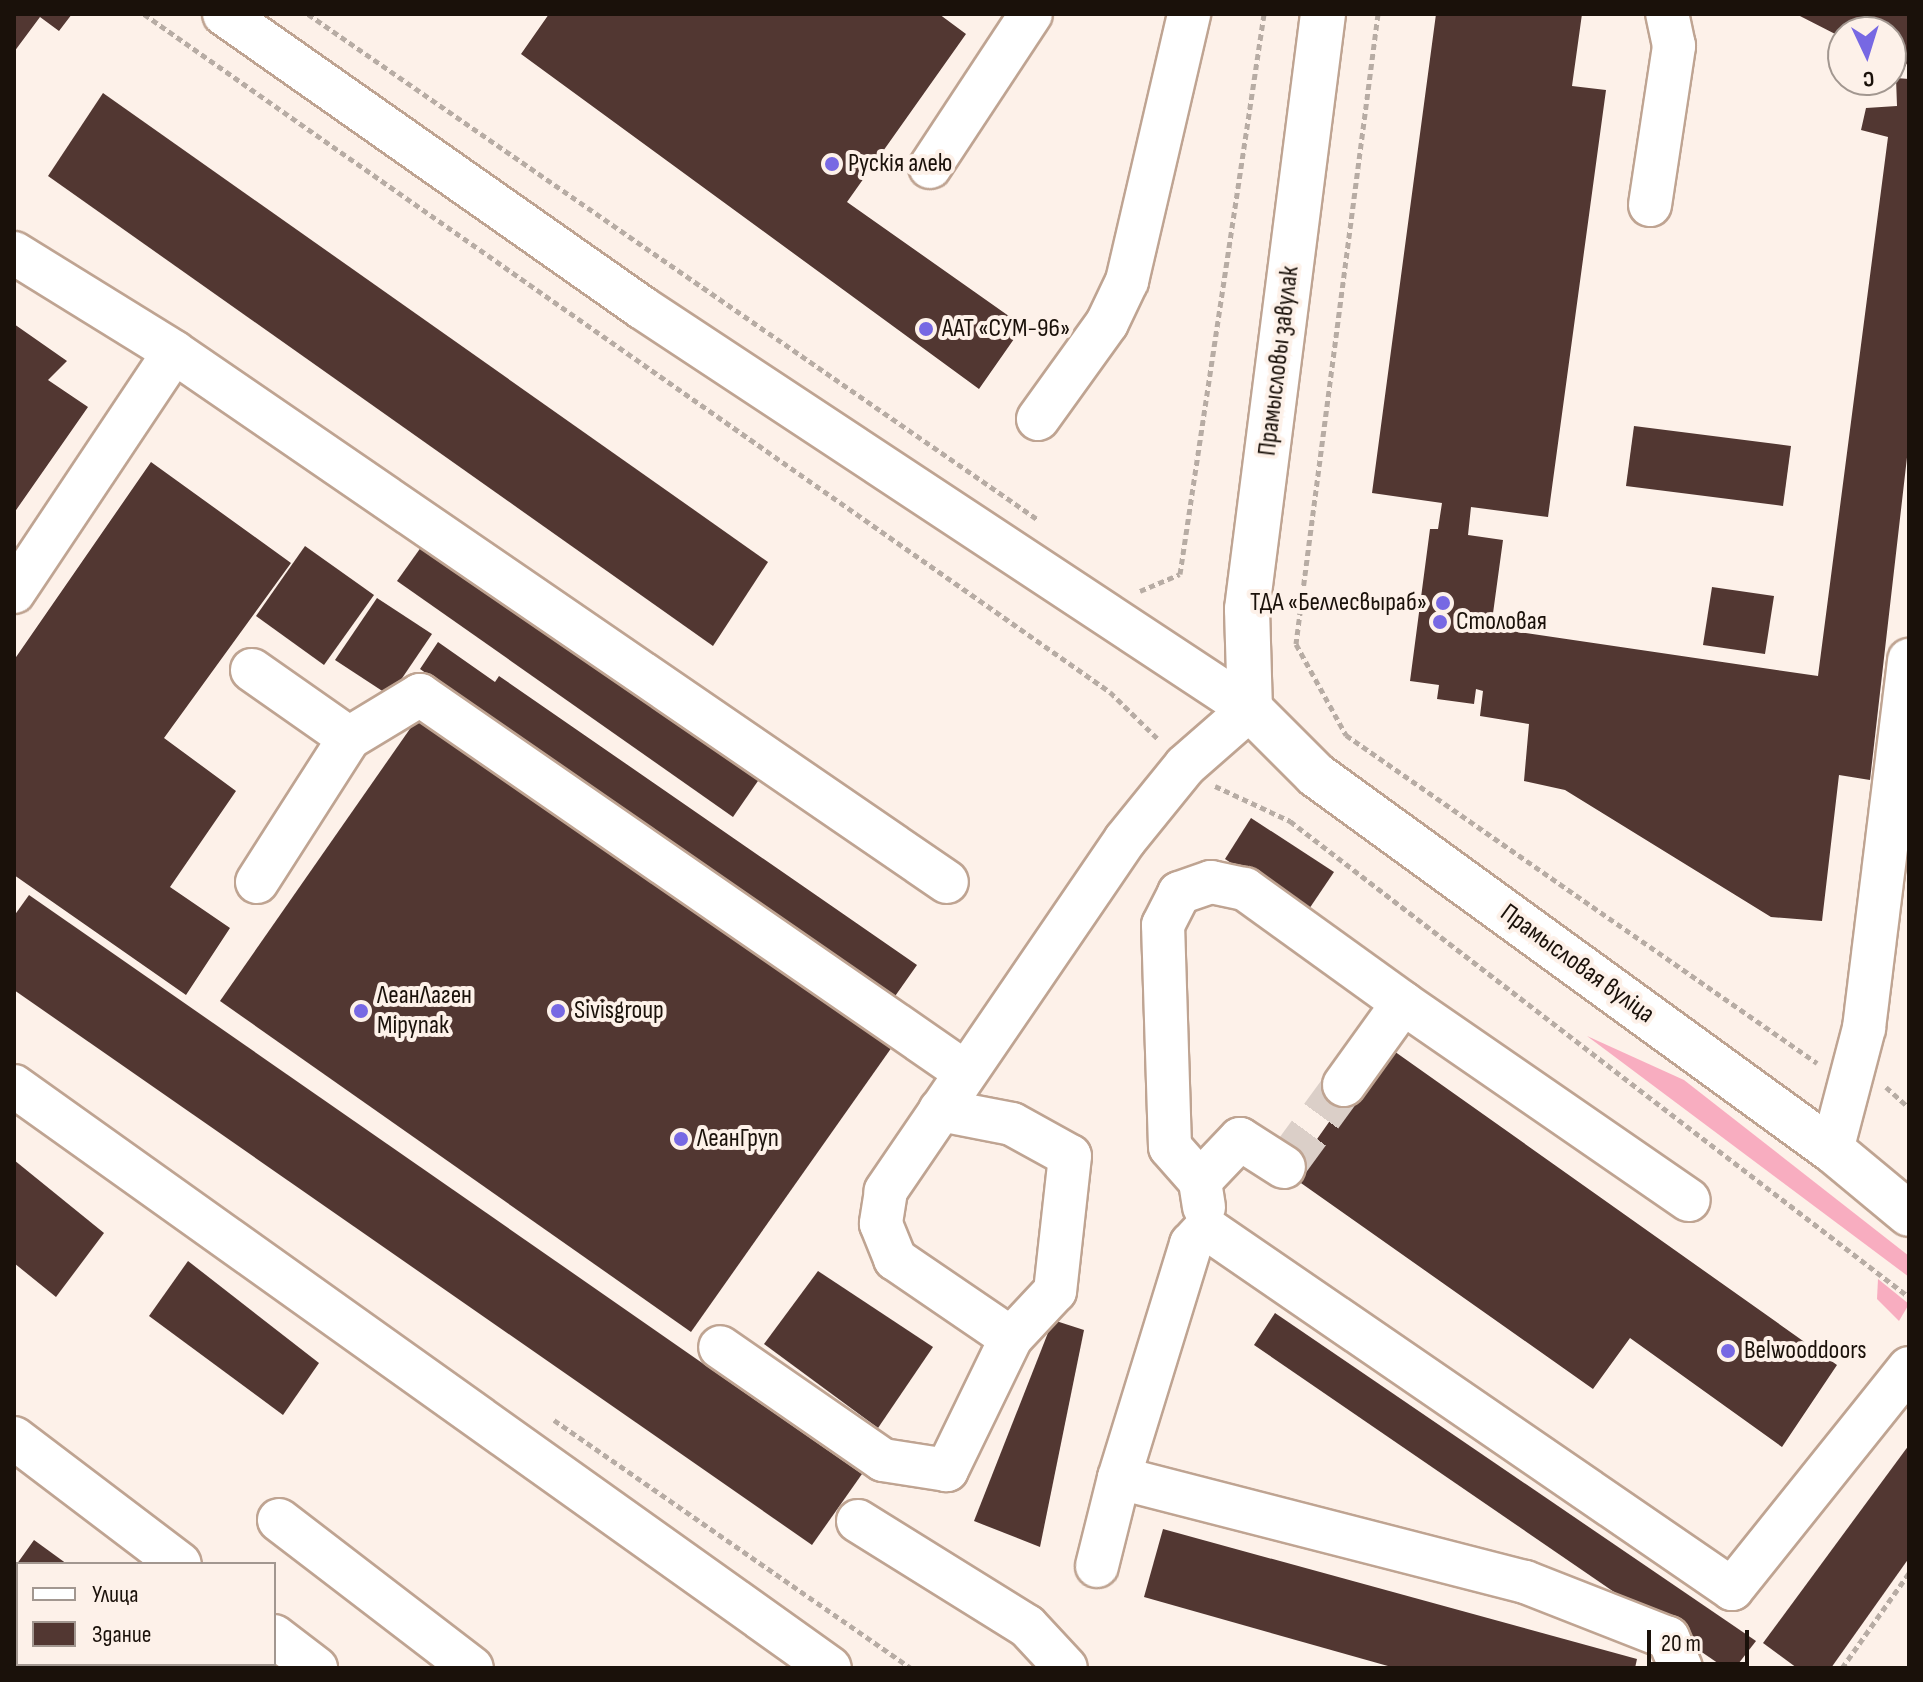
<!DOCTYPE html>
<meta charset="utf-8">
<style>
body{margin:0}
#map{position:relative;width:1923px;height:1682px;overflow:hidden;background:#fdf1e9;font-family:"Sofia Sans Condensed",sans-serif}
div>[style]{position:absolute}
.green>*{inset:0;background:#f8adc0}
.building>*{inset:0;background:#523732}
.minor-tunnel>*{height:42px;margin-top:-21px;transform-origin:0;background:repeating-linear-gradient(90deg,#dbcfc8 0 42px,transparent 0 63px)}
.path>*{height:5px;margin-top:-2.5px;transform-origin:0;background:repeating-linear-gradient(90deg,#b7aca4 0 6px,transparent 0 10px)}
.roads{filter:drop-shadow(2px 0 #bfa492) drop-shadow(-2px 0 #bfa492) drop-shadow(0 2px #bfa492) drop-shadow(0 -2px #bfa492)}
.minor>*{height:42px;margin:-21px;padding:0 21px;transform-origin:21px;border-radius:21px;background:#fff}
.major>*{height:44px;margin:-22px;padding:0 22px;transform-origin:22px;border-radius:22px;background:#fff}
.dots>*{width:22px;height:22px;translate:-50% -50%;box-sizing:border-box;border:4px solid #fdf1e9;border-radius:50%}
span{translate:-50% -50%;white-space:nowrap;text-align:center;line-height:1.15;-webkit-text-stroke:8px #fdf1e9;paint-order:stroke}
.poi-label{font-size:26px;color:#1a110a}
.left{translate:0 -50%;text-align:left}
.right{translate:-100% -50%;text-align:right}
.street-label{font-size:26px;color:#1a110a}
.frame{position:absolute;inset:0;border:16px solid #1a110a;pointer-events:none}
.legend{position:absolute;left:16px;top:1562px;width:260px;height:104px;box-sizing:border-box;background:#fdf1e9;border:2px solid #a29790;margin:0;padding:10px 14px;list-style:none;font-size:24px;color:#1a110a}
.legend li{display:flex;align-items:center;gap:16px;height:40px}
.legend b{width:40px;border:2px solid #a29790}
.north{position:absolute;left:1827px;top:16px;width:80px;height:80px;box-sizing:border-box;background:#fdf1e9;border:2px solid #a29790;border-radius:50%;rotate:176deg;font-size:22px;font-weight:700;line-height:32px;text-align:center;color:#1a110a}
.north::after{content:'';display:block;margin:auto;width:28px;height:36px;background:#7768e3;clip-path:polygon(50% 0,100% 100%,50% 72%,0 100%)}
.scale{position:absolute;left:1647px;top:1630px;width:102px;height:36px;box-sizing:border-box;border:4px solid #1a110a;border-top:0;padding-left:10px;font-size:24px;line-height:28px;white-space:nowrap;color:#1a110a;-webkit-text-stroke:6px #fdf1e9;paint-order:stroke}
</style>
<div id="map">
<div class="green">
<div style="clip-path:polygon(1587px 1036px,1684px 1080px,1909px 1256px,1909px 1277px)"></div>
<div style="clip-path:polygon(1878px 1279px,1909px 1304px,1899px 1321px,1877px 1299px)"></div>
</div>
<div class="building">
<div style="clip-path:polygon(14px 14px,72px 14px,59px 31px,40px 17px,14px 52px)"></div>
<div style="clip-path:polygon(549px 14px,939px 14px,966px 34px,847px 202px,1023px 326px,979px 389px,521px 54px)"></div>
<div style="clip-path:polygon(1436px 14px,1582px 14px,1572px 86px,1606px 90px,1548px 517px,1471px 507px,1468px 535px,1503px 540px,1491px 628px,1818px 676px,1888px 137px,1861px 130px,1866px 108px,1897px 106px,1896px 78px,1909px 79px,1909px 440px,1870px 780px,1839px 775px,1822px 921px,1771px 917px,1565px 790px,1524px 781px,1529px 724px,1480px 716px,1483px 691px,1476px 689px,1474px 704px,1437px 699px,1439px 685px,1410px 681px,1430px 529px,1438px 529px,1442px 503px,1372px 493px)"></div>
<div style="clip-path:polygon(1796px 14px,1909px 14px,1909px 59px,1904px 69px,1891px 63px,1891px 32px,1843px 32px,1843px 38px)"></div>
<div style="clip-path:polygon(103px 93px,768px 562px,713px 646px,48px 176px)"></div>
<div style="clip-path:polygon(14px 324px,67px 361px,48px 380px,88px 407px,14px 513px)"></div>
<div style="clip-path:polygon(1634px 426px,1791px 446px,1783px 506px,1626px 486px)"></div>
<div style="clip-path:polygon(151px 462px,291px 563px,164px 738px,236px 791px,170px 887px,230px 928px,186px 995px,14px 875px,14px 660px)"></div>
<div style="clip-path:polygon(424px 543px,760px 778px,733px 817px,397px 581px)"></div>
<div style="clip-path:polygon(305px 546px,374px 595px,324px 665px,256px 616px)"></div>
<div style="clip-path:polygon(1712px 587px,1774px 596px,1765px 654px,1703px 645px)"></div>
<div style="clip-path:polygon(377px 598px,432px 634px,390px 696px,335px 660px)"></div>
<div style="clip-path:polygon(438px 642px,495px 682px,499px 676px,917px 965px,886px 1009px,468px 720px,477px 708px,420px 669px)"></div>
<div style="clip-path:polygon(421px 713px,892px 1047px,691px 1332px,220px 1001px)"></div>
<div style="clip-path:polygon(1251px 818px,1334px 872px,1307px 912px,1225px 859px)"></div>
<div style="clip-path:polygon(29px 895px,862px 1474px,812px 1545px,14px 990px,14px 916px)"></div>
<div style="clip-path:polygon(1384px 1044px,1837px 1365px,1782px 1447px,1630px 1338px,1593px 1389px,1291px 1176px)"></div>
<div style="clip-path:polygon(14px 1160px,104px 1233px,56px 1297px,14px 1263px)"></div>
<div style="clip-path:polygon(188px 1261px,319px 1363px,283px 1415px,149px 1316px)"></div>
<div style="clip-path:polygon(818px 1271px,933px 1347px,878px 1428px,764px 1344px)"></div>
<div style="clip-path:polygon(1275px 1313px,1756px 1641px,1735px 1668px,1725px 1668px,1254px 1345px)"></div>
<div style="clip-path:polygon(1053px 1320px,1084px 1330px,1040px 1547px,974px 1521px)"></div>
<div style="clip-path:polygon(1909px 1445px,1909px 1558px,1831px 1668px,1797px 1668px,1763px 1643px)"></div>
<div style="clip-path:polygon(1163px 1529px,1637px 1659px,1635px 1668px,1395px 1668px,1144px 1597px)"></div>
<div style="clip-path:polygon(34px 1540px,67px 1564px,18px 1564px,18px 1664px,211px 1668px,14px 1668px,14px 1568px)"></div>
</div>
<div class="minor-tunnel">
<div style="left:1284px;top:1167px;width:102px;rotate:-53.8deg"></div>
</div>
<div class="path">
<div style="left:144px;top:14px;width:1180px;rotate:35.06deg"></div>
<div style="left:1110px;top:692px;width:69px;rotate:44.4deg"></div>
<div style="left:308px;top:14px;width:887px;rotate:34.71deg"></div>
<div style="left:1378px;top:14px;width:635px;rotate:97.42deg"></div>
<div style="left:1296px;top:644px;width:104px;rotate:61.2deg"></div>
<div style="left:1346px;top:735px;width:574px;rotate:34.85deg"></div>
<div style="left:1140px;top:591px;width:43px;rotate:-23deg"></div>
<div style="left:1180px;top:574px;width:566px;rotate:-81.47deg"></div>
<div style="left:1215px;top:786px;width:83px;rotate:25deg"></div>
<div style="left:1290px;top:821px;width:781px;rotate:37.56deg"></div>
<div style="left:1886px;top:1087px;width:31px;rotate:42deg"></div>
<div style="left:554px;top:1420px;width:435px;rotate:34.8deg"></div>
<div style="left:1842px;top:1668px;width:116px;rotate:-54.8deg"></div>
</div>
<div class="roads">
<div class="minor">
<div style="left:224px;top:14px;width:510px;rotate:35.09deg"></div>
<div style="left:641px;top:307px;width:730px;rotate:33.43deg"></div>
<div style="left:1250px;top:709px;width:86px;rotate:138.8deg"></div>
<div style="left:1185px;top:766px;width:95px;rotate:129deg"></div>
<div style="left:1125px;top:840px;width:425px;rotate:124.3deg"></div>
<div style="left:886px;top:1191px;width:33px;rotate:99deg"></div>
<div style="left:881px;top:1224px;width:38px;rotate:68deg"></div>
<div style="left:895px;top:1259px;width:140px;rotate:34.3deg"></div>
<div style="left:1011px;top:1338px;width:147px;rotate:115.9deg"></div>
<div style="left:947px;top:1470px;width:65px;rotate:-171.1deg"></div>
<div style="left:883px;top:1460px;width:198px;rotate:-145.3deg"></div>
<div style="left:930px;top:167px;width:183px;rotate:-56.6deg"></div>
<div style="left:1650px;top:205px;width:161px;rotate:-81.4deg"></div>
<div style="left:1674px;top:46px;width:33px;rotate:-102deg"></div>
<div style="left:14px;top:253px;width:188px;rotate:31.7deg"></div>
<div style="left:174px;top:352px;width:937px;rotate:34.44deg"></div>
<div style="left:1038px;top:419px;width:118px;rotate:-54.3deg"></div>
<div style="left:1107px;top:323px;width:47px;rotate:-64.5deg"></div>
<div style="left:1127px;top:281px;width:274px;rotate:-76.9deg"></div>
<div style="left:14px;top:592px;width:288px;rotate:-56.3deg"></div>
<div style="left:252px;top:670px;width:118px;rotate:35deg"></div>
<div style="left:257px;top:882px;width:171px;rotate:-57.4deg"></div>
<div style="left:349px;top:738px;width:83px;rotate:-31.2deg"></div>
<div style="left:420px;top:695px;width:663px;rotate:34.67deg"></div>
<div style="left:1344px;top:1085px;width:101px;rotate:-54.3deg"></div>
<div style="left:1403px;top:1003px;width:347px;rotate:34.6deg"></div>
<div style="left:14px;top:1086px;width:1002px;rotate:35.5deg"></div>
<div style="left:940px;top:1110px;width:73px;rotate:11deg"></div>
<div style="left:1012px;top:1124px;width:66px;rotate:28.9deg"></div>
<div style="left:1070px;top:1156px;width:136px;rotate:96.3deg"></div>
<div style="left:1055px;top:1291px;width:64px;rotate:133.1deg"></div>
<div style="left:1832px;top:1150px;width:126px;rotate:-75.3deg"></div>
<div style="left:1864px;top:1028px;width:371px;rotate:-83deg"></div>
<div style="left:1200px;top:1181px;width:45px;rotate:-131.4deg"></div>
<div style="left:1170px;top:1147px;width:222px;rotate:-91.8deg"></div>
<div style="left:1163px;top:925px;width:36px;rotate:-63deg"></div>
<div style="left:1179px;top:893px;width:34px;rotate:-19deg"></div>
<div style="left:1211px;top:882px;width:35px;rotate:12deg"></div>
<div style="left:1245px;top:889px;width:195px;rotate:35.8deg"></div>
<div style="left:1204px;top:1207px;width:26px;rotate:-99deg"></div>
<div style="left:1200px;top:1181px;width:58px;rotate:-46.4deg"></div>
<div style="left:1240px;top:1139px;width:52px;rotate:32.5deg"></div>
<div style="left:14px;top:1438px;width:208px;rotate:37.2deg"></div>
<div style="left:279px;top:1520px;width:243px;rotate:37.5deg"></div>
<div style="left:858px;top:1521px;width:199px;rotate:31.9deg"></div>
<div style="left:1027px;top:1626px;width:57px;rotate:47.1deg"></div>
<div style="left:1097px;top:1566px;width:91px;rotate:-76deg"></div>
<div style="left:274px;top:1636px;width:53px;rotate:37.3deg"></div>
<div style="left:1681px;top:1668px;width:33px;rotate:-113deg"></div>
<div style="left:1668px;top:1638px;width:154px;rotate:-158.6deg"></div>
<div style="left:1525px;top:1582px;width:419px;rotate:-165.6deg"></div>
<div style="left:1119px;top:1478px;width:245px;rotate:-72.9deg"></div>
<div style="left:1191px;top:1244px;width:22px;rotate:-47deg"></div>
<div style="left:1206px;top:1228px;width:638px;rotate:34.46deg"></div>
<div style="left:1732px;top:1589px;width:283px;rotate:-51.3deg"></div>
</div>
<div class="major">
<div style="left:1323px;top:14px;width:600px;rotate:97.28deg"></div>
<div style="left:1247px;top:609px;width:100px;rotate:88.3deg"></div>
<div style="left:1250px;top:709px;width:93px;rotate:45deg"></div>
<div style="left:1316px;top:775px;width:638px;rotate:36.01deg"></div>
<div style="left:1832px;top:1150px;width:100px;rotate:39.7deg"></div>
</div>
</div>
<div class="dots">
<div style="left:832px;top:164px;background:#7768e3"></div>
<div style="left:926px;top:329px;background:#7768e3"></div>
<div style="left:1443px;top:603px;background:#7768e3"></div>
<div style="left:1440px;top:622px;background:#7768e3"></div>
<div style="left:361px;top:1011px;background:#7768e3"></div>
<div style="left:558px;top:1011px;background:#7768e3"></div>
<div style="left:681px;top:1139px;background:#7768e3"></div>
<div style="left:1728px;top:1351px;background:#7768e3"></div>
</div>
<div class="poi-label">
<span class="left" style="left:848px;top:164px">Рускія алею</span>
<span class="left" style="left:942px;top:329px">ААТ «СУМ-96»</span>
<span class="right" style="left:1427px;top:603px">ТДА «Беллесвыраб»</span>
<span class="left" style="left:1456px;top:622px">Столовая</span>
<span class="left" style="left:377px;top:1011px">ЛеанЛаген<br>Мірупак</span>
<span class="left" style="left:574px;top:1011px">Sivisgroup</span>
<span class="left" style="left:697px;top:1139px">ЛеанГруп</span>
<span class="left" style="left:1744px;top:1351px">Belwooddoors</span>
</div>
<div class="street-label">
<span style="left:1279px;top:361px;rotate:-83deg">Прамысловы завулак</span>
<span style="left:1577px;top:964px;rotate:36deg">Прамысловая вуліца</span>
</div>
<div class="frame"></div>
<ul class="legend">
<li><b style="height:10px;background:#fff"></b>Улица</li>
<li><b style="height:22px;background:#523732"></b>Здание</li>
</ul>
<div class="north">С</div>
<div class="scale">20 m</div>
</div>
